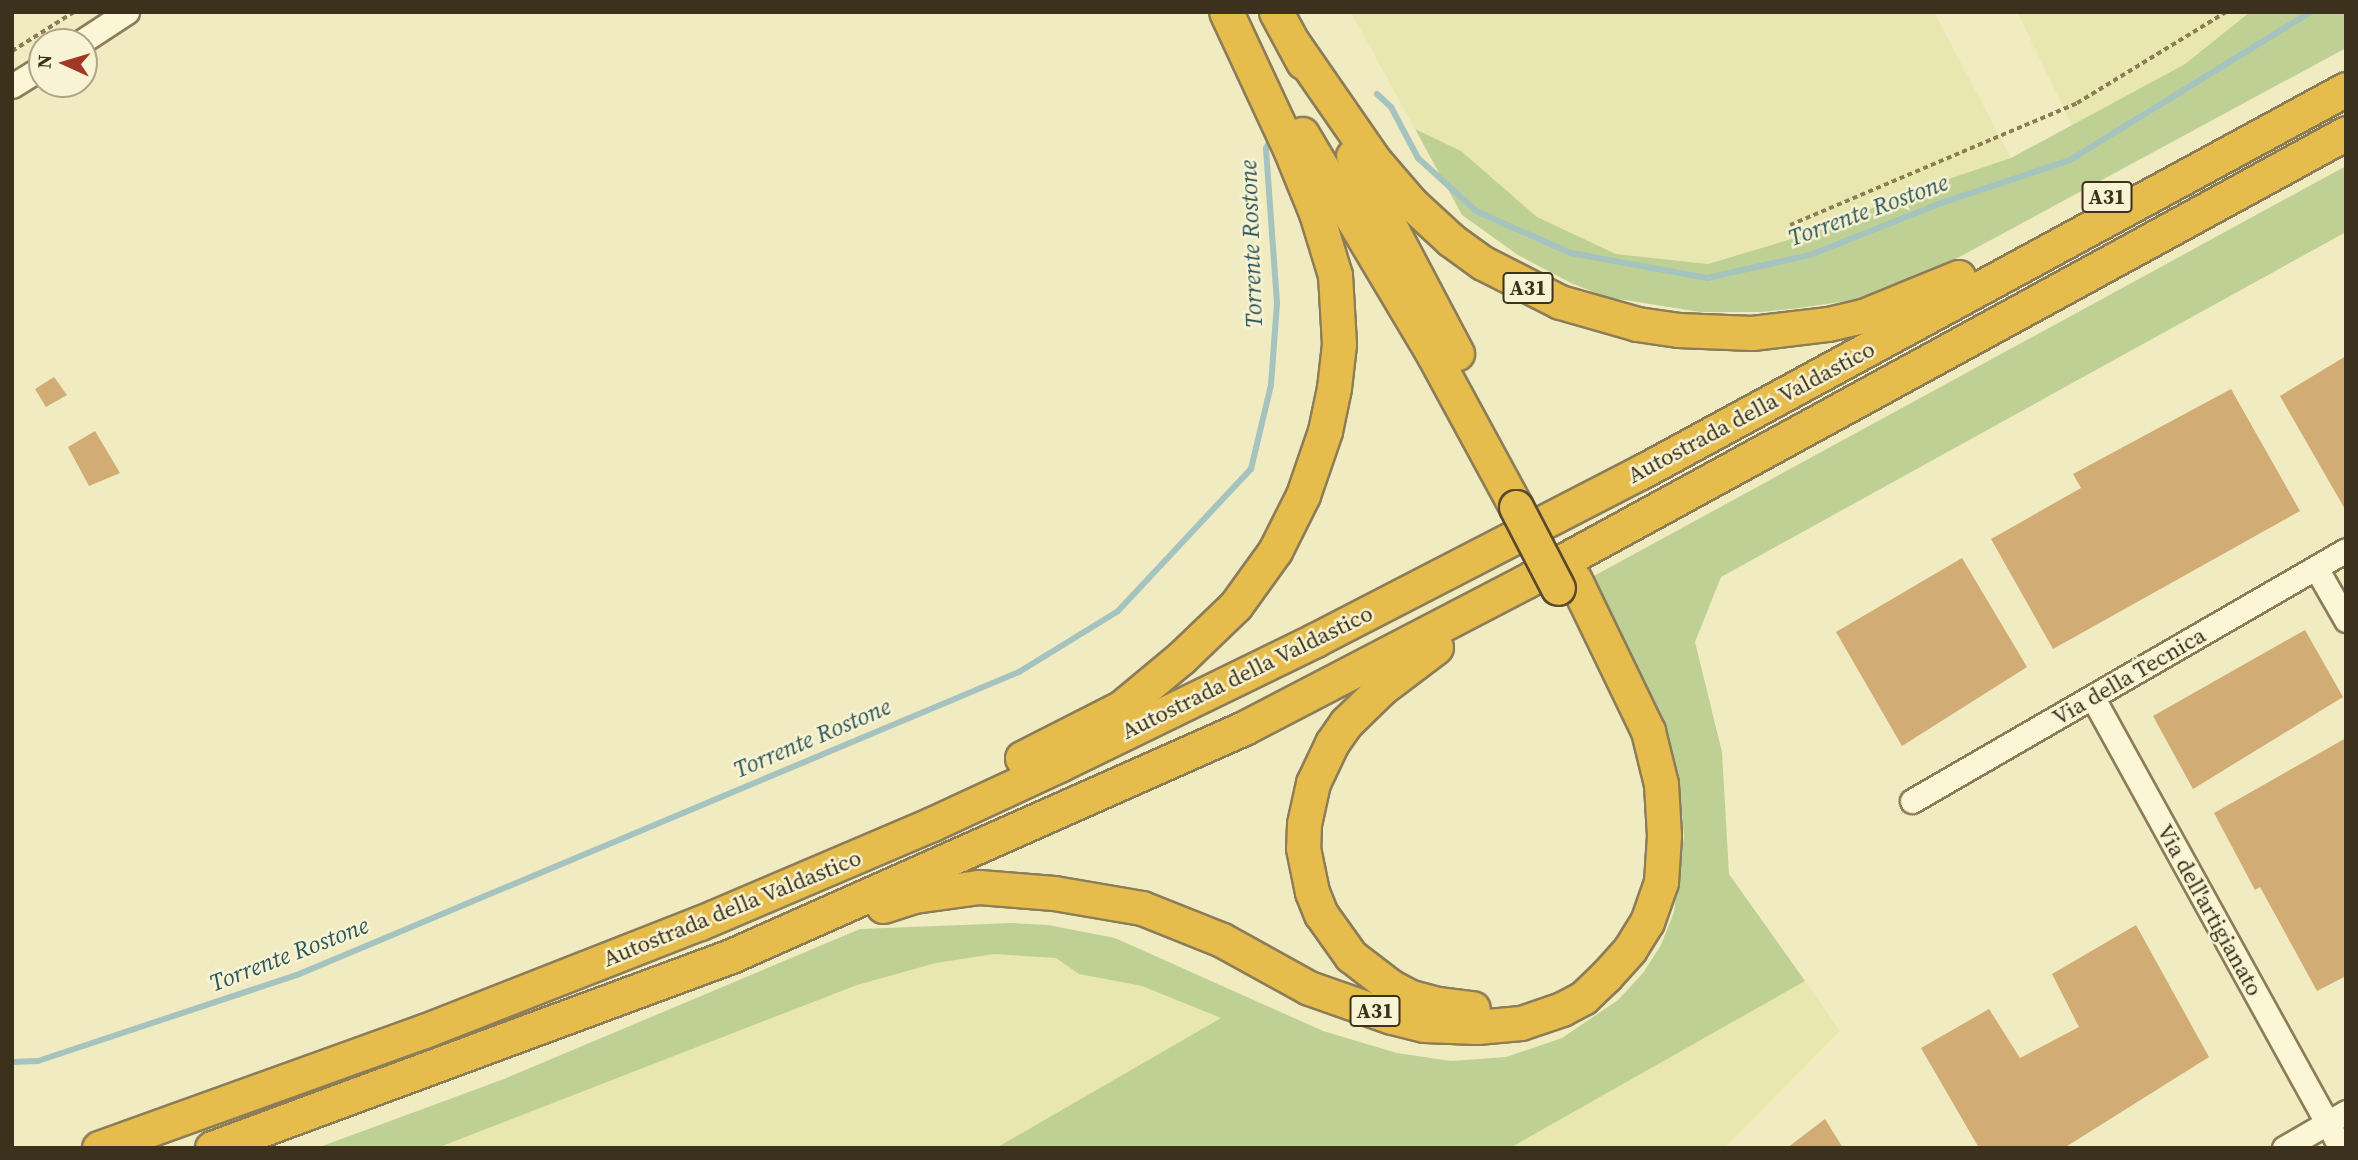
<!DOCTYPE html>
<style>
body{margin:0}
#map{position:relative;width:2358px;height:1160px;overflow:hidden;background:#f1ebc2;font-family:"Source Serif 4",serif}
div>[style]{position:absolute}
.farmland>*{inset:0;background:#e7e7af}
.green>*{inset:0;background:#bfd095}
.stream>*{height:6px;margin:-3px;padding:0 3px;transform-origin:3px;border-radius:3px;background:#a5c3bf}
.building>*{inset:0;background:#d2ac75}
.path>*{height:3.5px;margin-top:-1.75px;transform-origin:0;background:repeating-linear-gradient(90deg,#8c7d58 0 5px,transparent 0 8.5px)}
.roads{filter:drop-shadow(2px 0 #8c7d58) drop-shadow(-2px 0 #8c7d58) drop-shadow(0 2px #8c7d58) drop-shadow(0 -2px #8c7d58)}
.minor>*{height:23px;margin:-11.5px;padding:0 11.5px;transform-origin:11.5px;border-radius:11.5px;background:#fbf6d6}
.highway>*{height:33px;margin:-16.5px;padding:0 16.5px;transform-origin:16.5px;border-radius:16.5px;background:#e6bd4d}
.bridges{filter:drop-shadow(2px 0 #5a492c) drop-shadow(-2px 0 #5a492c) drop-shadow(0 2px #5a492c) drop-shadow(0 -2px #5a492c)}
.highway-bridge>*{height:33px;margin:-16.5px;padding:0 16.5px;transform-origin:16.5px;border-radius:16.5px;background:#e6bd4d}
span{translate:-50% -50%;white-space:nowrap;text-align:center;line-height:1.15;-webkit-text-stroke:5px #f8f3d2;paint-order:stroke}
.shield-label span{padding:2px 5px;background:#f8f3d2;border:2px solid;border-radius:5px;-webkit-text-stroke-width:0}
.shield-label{font-size:21px;color:#3b311d;font-weight:700}
.street-label{font-size:23px;color:#3b311d}
.water-label{font-size:24px;color:#2b565c;font-style:italic}
.frame{position:absolute;inset:0;border:14px solid #3b311d;pointer-events:none}
.north{position:absolute;left:28px;top:28px;width:70px;height:70px;box-sizing:border-box;background:#f8f3d2;border:2px solid #aca58a;border-radius:50%;rotate:274deg;font-size:19px;font-weight:700;line-height:28px;text-align:center;color:#3b311d}
.north::after{content:'';display:block;margin:auto;width:24px;height:32px;background:#9f3824;clip-path:polygon(50% 0,100% 100%,50% 72%,0 100%)}
</style>
<div id="map">
<div class="farmland">
<div style="clip-path:polygon(1351px 12px,1934px 12px,2011px 158px,1910px 192px,1818px 231px,1708px 264px,1616px 254px,1537px 217px,1461px 151px,1415px 129px)"></div>
<div style="clip-path:polygon(2017px 12px,2250px 12px,2185px 64px,2072px 125px)"></div>
<div style="clip-path:polygon(994px 954px,1056px 958px,1079px 974px,1142px 986px,1221px 1018px,996px 1148px,437px 1148px,857px 985px,936px 963px)"></div>
<div style="clip-path:polygon(1805px 981px,1840px 1031px,1724px 1148px,1510px 1148px)"></div>
</div>
<div class="green">
<div style="clip-path:polygon(2250px 12px,2346px 12px,2346px 48px,1889px 295px,1799px 308px,1762px 312px,1700px 312px,1606px 297px,1571px 283px,1518px 255px,1462px 215px,1415px 129px,1461px 151px,1537px 217px,1616px 254px,1708px 264px,1818px 231px,1910px 192px,2011px 158px,2185px 64px)"></div>
<div style="clip-path:polygon(2346px 166px,2346px 232px,1721px 577px,1695px 642px,1722px 752px,1729px 874px,1805px 981px,1510px 1148px,996px 1148px,1221px 1018px,1142px 986px,1079px 974px,1056px 958px,994px 954px,936px 963px,857px 985px,437px 1148px,317px 1148px,504px 1079px,860px 929px,1012px 923px,1048px 925px,1115px 938px,1323px 1031px,1397px 1053px,1451px 1061px,1506px 1057px,1562px 1038px,1618px 1000px,1643px 973px,1661px 945px,1674px 912px,1684px 836px,1680px 791px,1647px 689px,1592px 577px)"></div>
</div>
<div class="stream">
<div style="left:1377px;top:94px;width:19px;rotate:43deg"></div>
<div style="left:1391px;top:107px;width:58px;rotate:62.1deg"></div>
<div style="left:1418px;top:158px;width:79px;rotate:42.4deg"></div>
<div style="left:1476px;top:211px;width:104px;rotate:23.9deg"></div>
<div style="left:1571px;top:253px;width:138px;rotate:10.4deg"></div>
<div style="left:1707px;top:278px;width:106px;rotate:-12.6deg"></div>
<div style="left:1810px;top:255px;width:144px;rotate:-21.6deg"></div>
<div style="left:1944px;top:202px;width:133px;rotate:-18.4deg"></div>
<div style="left:2070px;top:160px;width:283px;rotate:-31.6deg"></div>
<div style="left:12px;top:1062px;width:26px;rotate:-2deg"></div>
<div style="left:38px;top:1061px;width:273px;rotate:-18.4deg"></div>
<div style="left:297px;top:975px;width:783px;rotate:-22.77deg"></div>
<div style="left:1019px;top:672px;width:116px;rotate:-31.6deg"></div>
<div style="left:1118px;top:611px;width:195px;rotate:-46.9deg"></div>
<div style="left:1251px;top:469px;width:86px;rotate:-76.6deg"></div>
<div style="left:1271px;top:385px;width:82px;rotate:-85.8deg"></div>
<div style="left:1277px;top:303px;width:155px;rotate:-94.1deg"></div>
<div style="left:1266px;top:148px;width:14px;rotate:-60deg"></div>
</div>
<div class="building">
<div style="clip-path:polygon(2346px 356px,2346px 511px,2280px 396px)"></div>
<div style="clip-path:polygon(54px 377px,67px 395px,46px 407px,35px 389px)"></div>
<div style="clip-path:polygon(2231px 389px,2300px 511px,2053px 649px,1991px 539px,2081px 488px,2073px 474px)"></div>
<div style="clip-path:polygon(95px 431px,120px 473px,89px 486px,68px 447px)"></div>
<div style="clip-path:polygon(1962px 558px,2027px 667px,1902px 746px,1836px 632px)"></div>
<div style="clip-path:polygon(2305px 630px,2343px 697px,2193px 789px,2153px 716px)"></div>
<div style="clip-path:polygon(2346px 738px,2346px 976px,2317px 991px,2260px 887px,2255px 890px,2214px 813px)"></div>
<div style="clip-path:polygon(2136px 925px,2209px 1057px,2064px 1148px,1979px 1148px,1921px 1048px,1989px 1009px,2020px 1058px,2079px 1027px,2052px 974px)"></div>
<div style="clip-path:polygon(1825px 1119px,1843px 1148px,1787px 1148px)"></div>
</div>
<div class="path">
<div style="left:12px;top:51px;width:73px;rotate:-32.2deg"></div>
<div style="left:1790px;top:225px;width:312px;rotate:-23deg"></div>
<div style="left:2077px;top:103px;width:175px;rotate:-31.4deg"></div>
</div>
<div class="roads">
<div class="minor">
<div style="left:81px;top:42px;width:55px;rotate:-33.1deg"></div>
<div style="left:12px;top:86px;width:36px;rotate:-32deg"></div>
<div style="left:2316px;top:568px;width:60px;rotate:60deg"></div>
<div style="left:2093px;top:698px;width:514px;rotate:61.14deg"></div>
<div style="left:1912px;top:801px;width:501px;rotate:-30.04deg"></div>
<div style="left:2284px;top:1148px;width:72px;rotate:-30.1deg"></div>
</div>
<div class="highway">
<div style="left:1276px;top:12px;width:57px;rotate:61.6deg"></div>
<div style="left:1293px;top:43px;width:142px;rotate:55.3deg"></div>
<div style="left:1374px;top:160px;width:57px;rotate:49.3deg"></div>
<div style="left:1411px;top:203px;width:54px;rotate:42.8deg"></div>
<div style="left:1451px;top:240px;width:39px;rotate:36deg"></div>
<div style="left:1483px;top:263px;width:86px;rotate:26.9deg"></div>
<div style="left:1560px;top:302px;width:80px;rotate:15.9deg"></div>
<div style="left:1637px;top:324px;width:41px;rotate:8.3deg"></div>
<div style="left:1678px;top:330px;width:74px;rotate:2.3deg"></div>
<div style="left:1752px;top:333px;width:77px;rotate:-6.8deg"></div>
<div style="left:1828px;top:324px;width:36px;rotate:-13deg"></div>
<div style="left:1863px;top:316px;width:103px;rotate:-22.3deg"></div>
<div style="left:1302px;top:134px;width:256px;rotate:59.2deg"></div>
<div style="left:1433px;top:354px;width:174px;rotate:61.5deg"></div>
<div style="left:1353px;top:156px;width:223px;rotate:62.2deg"></div>
<div style="left:1436px;top:647px;width:68px;rotate:142.8deg"></div>
<div style="left:1382px;top:688px;width:50px;rotate:135.8deg"></div>
<div style="left:1346px;top:723px;width:24px;rotate:125deg"></div>
<div style="left:1332px;top:743px;width:44px;rotate:115.4deg"></div>
<div style="left:1313px;top:783px;width:42px;rotate:102.4deg"></div>
<div style="left:1304px;top:824px;width:24px;rotate:92deg"></div>
<div style="left:1303px;top:848px;width:45px;rotate:78.4deg"></div>
<div style="left:1312px;top:892px;width:24px;rotate:68deg"></div>
<div style="left:1321px;top:914px;width:52px;rotate:54.5deg"></div>
<div style="left:1351px;top:956px;width:49px;rotate:37.6deg"></div>
<div style="left:1390px;top:986px;width:24px;rotate:28deg"></div>
<div style="left:1411px;top:997px;width:28px;rotate:15deg"></div>
<div style="left:1438px;top:1004px;width:35px;rotate:7deg"></div>
<div style="left:1022px;top:758px;width:112px;rotate:-27deg"></div>
<div style="left:1122px;top:707px;width:77px;rotate:-39.7deg"></div>
<div style="left:1181px;top:658px;width:76px;rotate:-43.9deg"></div>
<div style="left:1236px;top:605px;width:67px;rotate:-54.2deg"></div>
<div style="left:1275px;top:551px;width:63px;rotate:-63.4deg"></div>
<div style="left:1303px;top:495px;width:68px;rotate:-71deg"></div>
<div style="left:1325px;top:431px;width:44px;rotate:-78.2deg"></div>
<div style="left:1334px;top:388px;width:44px;rotate:-83.5deg"></div>
<div style="left:1339px;top:344px;width:69px;rotate:-93.3deg"></div>
<div style="left:1335px;top:275px;width:65px;rotate:-107deg"></div>
<div style="left:1316px;top:213px;width:69px;rotate:-112.1deg"></div>
<div style="left:1290px;top:149px;width:151px;rotate:-115deg"></div>
<div style="left:883px;top:906px;width:33px;rotate:-18deg"></div>
<div style="left:914px;top:896px;width:66px;rotate:-7.9deg"></div>
<div style="left:979px;top:887px;width:75px;rotate:4.6deg"></div>
<div style="left:1054px;top:893px;width:89px;rotate:9.7deg"></div>
<div style="left:1142px;top:908px;width:86px;rotate:21.8deg"></div>
<div style="left:1222px;top:940px;width:99px;rotate:28.9deg"></div>
<div style="left:1309px;top:988px;width:88px;rotate:19.3deg"></div>
<div style="left:1392px;top:1017px;width:33px;rotate:14deg"></div>
<div style="left:1424px;top:1025px;width:53px;rotate:2.2deg"></div>
<div style="left:1477px;top:1027px;width:44px;rotate:-5.2deg"></div>
<div style="left:1521px;top:1023px;width:43px;rotate:-18.9deg"></div>
<div style="left:1562px;top:1009px;width:24px;rotate:-28deg"></div>
<div style="left:1583px;top:998px;width:32px;rotate:-44deg"></div>
<div style="left:1606px;top:976px;width:36px;rotate:-48deg"></div>
<div style="left:1630px;top:949px;width:32px;rotate:-58deg"></div>
<div style="left:1647px;top:922px;width:42px;rotate:-70.7deg"></div>
<div style="left:1661px;top:882px;width:47px;rotate:-86.3deg"></div>
<div style="left:1664px;top:835px;width:51px;rotate:-93.4deg"></div>
<div style="left:1661px;top:784px;width:55px;rotate:-103.8deg"></div>
<div style="left:1648px;top:731px;width:168px;rotate:-115.8deg"></div>
<div style="left:99px;top:1148px;width:345px;rotate:-19.8deg"></div>
<div style="left:424px;top:1031px;width:296px;rotate:-21.4deg"></div>
<div style="left:700px;top:923px;width:252px;rotate:-23.1deg"></div>
<div style="left:932px;top:824px;width:140px;rotate:-24.9deg"></div>
<div style="left:1059px;top:765px;width:285px;rotate:-26deg"></div>
<div style="left:1315px;top:640px;width:367px;rotate:-27.3deg"></div>
<div style="left:1641px;top:472px;width:802px;rotate:-28.51deg"></div>
<div style="left:212px;top:1148px;width:553px;rotate:-20.3deg"></div>
<div style="left:731px;top:956px;width:561px;rotate:-23.96deg"></div>
<div style="left:1244px;top:728px;width:320px;rotate:-27.5deg"></div>
<div style="left:1528px;top:580px;width:932px;rotate:-28.65deg"></div>
</div>
</div>
<div class="bridges">
<div class="highway-bridge">
<div style="left:1516px;top:507px;width:91px;rotate:62.6deg"></div>
</div>
</div>
<div class="shield-label">
<span style="left:2107px;top:197px">A31</span>
<span style="left:1528px;top:288px">A31</span>
<span style="left:1375px;top:1011px">A31</span>
</div>
<div class="street-label">
<span style="left:1751px;top:412px;rotate:-28deg">Autostrada della Valdastico</span>
<span style="left:1247px;top:672px;rotate:-26deg">Autostrada della Valdastico</span>
<span style="left:2129px;top:676px;rotate:-30deg">Via della Tecnica</span>
<span style="left:732px;top:908px;rotate:-22deg">Autostrada della Valdastico</span>
<span style="left:2210px;top:910px;rotate:61deg">Via dell'artigianato</span>
</div>
<div class="water-label">
<span style="left:1868px;top:210px;rotate:-20deg">Torrente Rostone</span>
<span style="left:1251px;top:244px;rotate:-92deg">Torrente Rostone</span>
<span style="left:812px;top:738px;rotate:-23deg">Torrente Rostone</span>
<span style="left:289px;top:954px;rotate:-21deg">Torrente Rostone</span>
</div>
<div class="frame"></div>
<div class="north">N</div>
</div>
